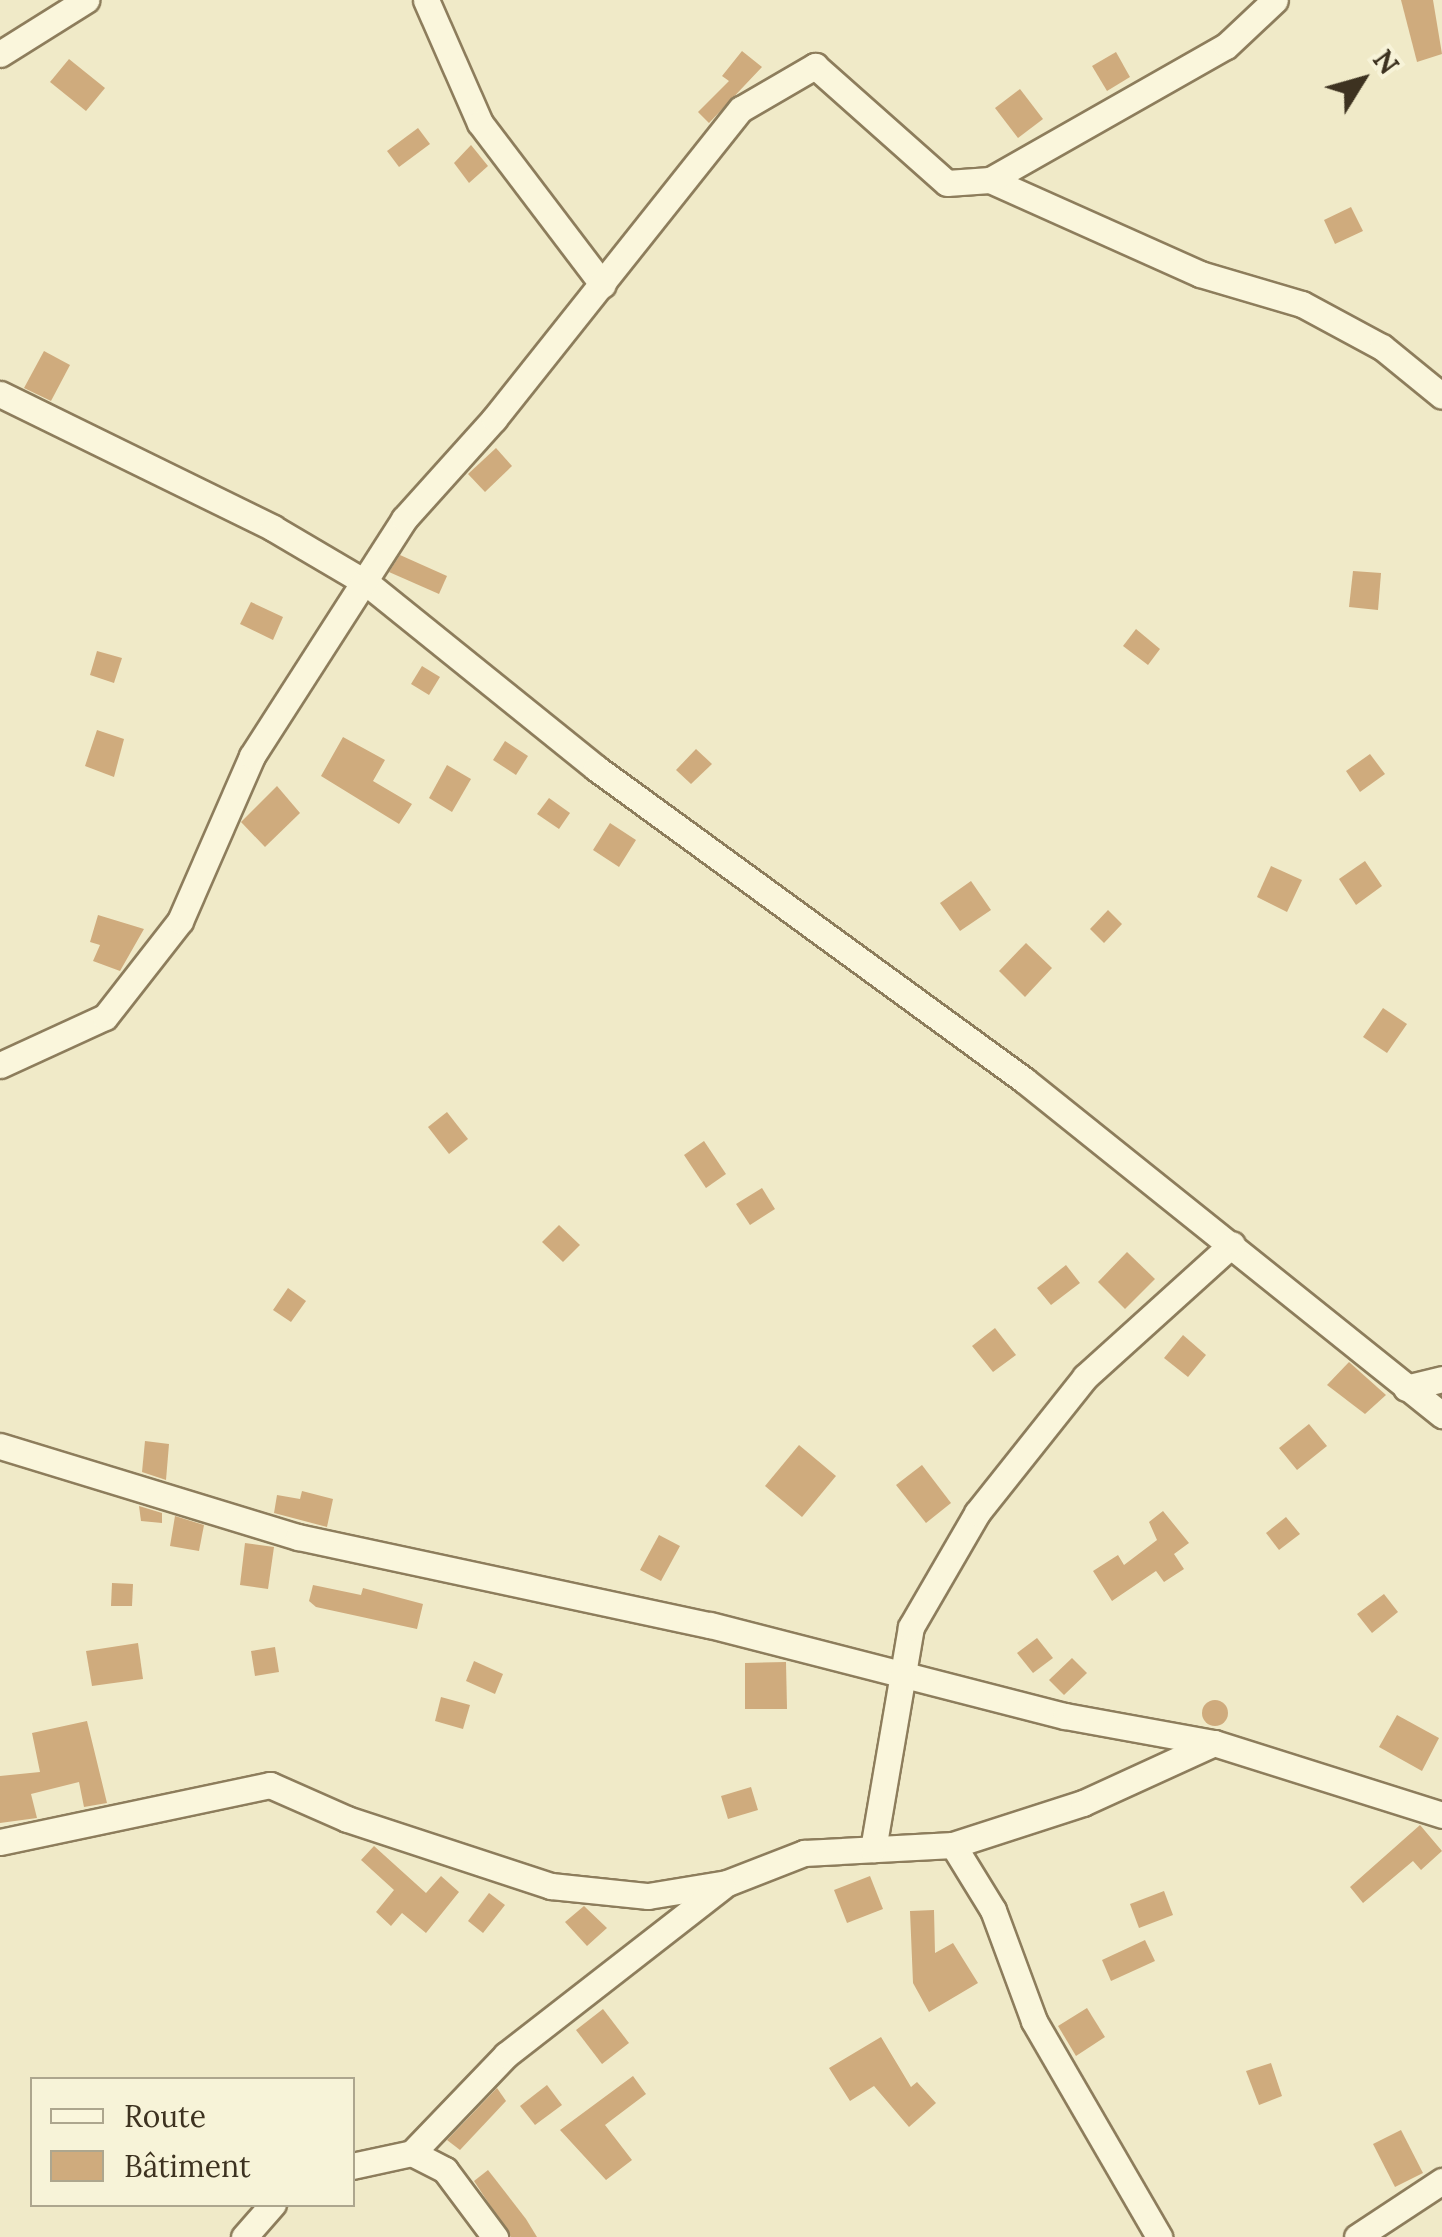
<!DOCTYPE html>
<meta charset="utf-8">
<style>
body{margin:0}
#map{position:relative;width:1442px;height:2237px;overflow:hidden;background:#f0eac8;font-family:Lora,serif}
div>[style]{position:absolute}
.building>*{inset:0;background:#cfab7d}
.round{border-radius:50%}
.roads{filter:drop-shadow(2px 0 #8d7d5c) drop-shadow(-2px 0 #8d7d5c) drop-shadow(0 2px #8d7d5c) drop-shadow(0 -2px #8d7d5c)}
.minor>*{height:25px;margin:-12.5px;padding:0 12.5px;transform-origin:12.5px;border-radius:12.5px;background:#faf6dc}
span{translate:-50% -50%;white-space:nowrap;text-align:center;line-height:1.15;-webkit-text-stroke:8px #f7f3d8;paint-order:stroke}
.legend{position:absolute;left:30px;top:2077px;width:325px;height:130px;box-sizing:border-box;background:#f7f3d8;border:2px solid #ada68e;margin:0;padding:12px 18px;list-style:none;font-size:30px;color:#3d3220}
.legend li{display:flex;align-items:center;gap:20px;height:50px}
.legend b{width:50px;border:2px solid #ada68e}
.north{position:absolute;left:1312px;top:30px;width:100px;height:100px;-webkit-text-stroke:8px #f7f3d8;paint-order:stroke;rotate:53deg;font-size:28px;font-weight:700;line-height:40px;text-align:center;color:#3d3220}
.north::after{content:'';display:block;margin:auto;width:35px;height:45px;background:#3d3220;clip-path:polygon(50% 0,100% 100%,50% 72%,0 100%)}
</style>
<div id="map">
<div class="building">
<div style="clip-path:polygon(1401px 0,1433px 0,1442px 54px,1417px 62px)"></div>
<div style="clip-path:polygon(742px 51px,762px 67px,709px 123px,698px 112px,729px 81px,722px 76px)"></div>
<div style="clip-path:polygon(1116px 52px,1130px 77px,1107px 91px,1092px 66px)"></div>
<div style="clip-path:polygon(69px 59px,105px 88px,86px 111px,50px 82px)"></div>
<div style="clip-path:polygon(1020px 89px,1043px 119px,1018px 138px,995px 108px)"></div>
<div style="clip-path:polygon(418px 128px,430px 144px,399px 167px,387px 151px)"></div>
<div style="clip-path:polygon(471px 145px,488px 166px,469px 183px,454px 163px)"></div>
<div style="clip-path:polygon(1351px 207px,1363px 231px,1335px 244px,1324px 220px)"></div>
<div style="clip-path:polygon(44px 351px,70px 365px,51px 401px,24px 388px)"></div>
<div style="clip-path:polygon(496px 448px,512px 466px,485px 492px,468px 474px)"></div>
<div style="clip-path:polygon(400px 555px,447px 576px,439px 594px,389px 572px)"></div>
<div style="clip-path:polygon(1353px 571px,1381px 573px,1378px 610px,1349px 607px)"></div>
<div style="clip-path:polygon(251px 602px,283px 617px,273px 640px,240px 624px)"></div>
<div style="clip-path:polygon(1136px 629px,1160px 649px,1148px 665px,1123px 646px)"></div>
<div style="clip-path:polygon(97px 651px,122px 658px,114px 683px,90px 675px)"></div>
<div style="clip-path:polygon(422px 666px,440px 677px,429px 695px,411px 684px)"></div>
<div style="clip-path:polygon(97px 730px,124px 739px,114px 777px,85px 766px)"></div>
<div style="clip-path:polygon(343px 737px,385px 760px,373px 781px,412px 804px,399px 824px,321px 776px)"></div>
<div style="clip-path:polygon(505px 741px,528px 756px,516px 775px,493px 760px)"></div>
<div style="clip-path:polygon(696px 749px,712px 764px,691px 784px,676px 770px)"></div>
<div style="clip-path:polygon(1370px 754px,1385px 774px,1360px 792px,1346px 771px)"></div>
<div style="clip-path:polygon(447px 765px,471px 779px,452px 812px,429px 798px)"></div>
<div style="clip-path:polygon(277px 786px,300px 813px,265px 847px,241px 822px)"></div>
<div style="clip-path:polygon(549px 798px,570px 813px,559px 829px,537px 814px)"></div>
<div style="clip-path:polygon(610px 823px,636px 840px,619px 867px,593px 850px)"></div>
<div style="clip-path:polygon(1365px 861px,1382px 886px,1356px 905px,1339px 879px)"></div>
<div style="clip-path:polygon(1271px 866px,1302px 880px,1287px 912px,1257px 897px)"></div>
<div style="clip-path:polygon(971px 881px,991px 910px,960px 931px,940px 903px)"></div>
<div style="clip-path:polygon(1108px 910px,1122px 924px,1104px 943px,1090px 929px)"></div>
<div style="clip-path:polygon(98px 915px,144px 929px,120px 971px,93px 961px,100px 945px,90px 942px)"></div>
<div style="clip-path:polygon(1026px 943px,1052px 968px,1025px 997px,999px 971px)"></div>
<div style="clip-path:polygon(1383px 1008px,1407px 1024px,1387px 1053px,1363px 1037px)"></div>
<div style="clip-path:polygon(447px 1112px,468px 1139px,449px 1154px,428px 1127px)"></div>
<div style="clip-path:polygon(704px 1141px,726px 1174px,706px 1188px,684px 1155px)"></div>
<div style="clip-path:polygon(762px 1188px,775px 1209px,750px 1225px,736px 1204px)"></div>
<div style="clip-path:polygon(559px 1225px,580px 1245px,563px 1262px,542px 1242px)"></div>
<div style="clip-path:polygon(1127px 1252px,1155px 1279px,1125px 1309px,1098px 1282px)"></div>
<div style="clip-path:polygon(1066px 1265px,1080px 1283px,1051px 1305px,1037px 1288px)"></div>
<div style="clip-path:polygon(288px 1288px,306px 1301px,291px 1322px,273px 1310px)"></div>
<div style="clip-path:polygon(995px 1328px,1016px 1355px,993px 1372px,972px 1346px)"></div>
<div style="clip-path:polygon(1183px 1335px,1206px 1355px,1188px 1377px,1164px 1358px)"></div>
<div style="clip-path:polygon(1349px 1362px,1386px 1395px,1365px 1414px,1327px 1385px)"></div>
<div style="clip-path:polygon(1309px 1424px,1327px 1446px,1297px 1470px,1279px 1448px)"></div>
<div style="clip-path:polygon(145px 1441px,169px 1444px,166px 1480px,142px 1472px)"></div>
<div style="clip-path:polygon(799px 1445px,836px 1476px,802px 1517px,765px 1486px)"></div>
<div style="clip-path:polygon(922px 1465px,951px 1503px,926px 1523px,896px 1485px)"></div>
<div style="clip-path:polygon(302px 1491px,333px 1499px,327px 1527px,274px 1513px,277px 1495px,300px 1499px)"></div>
<div style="clip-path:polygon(139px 1506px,162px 1513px,162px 1523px,141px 1521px)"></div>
<div style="clip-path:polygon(1163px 1511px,1189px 1543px,1174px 1554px,1184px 1569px,1164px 1582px,1156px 1571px,1112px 1601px,1093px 1571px,1118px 1555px,1124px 1565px,1157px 1540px,1149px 1522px)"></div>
<div style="clip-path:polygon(175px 1516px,204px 1525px,199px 1551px,170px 1546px)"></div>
<div style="clip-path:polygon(1286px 1517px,1300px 1534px,1279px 1550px,1266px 1533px)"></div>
<div style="clip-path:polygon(659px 1535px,680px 1546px,661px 1581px,640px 1570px)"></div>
<div style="clip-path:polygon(245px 1543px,274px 1547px,268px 1589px,240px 1585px)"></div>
<div style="clip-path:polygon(112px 1583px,133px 1584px,132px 1606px,111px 1606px)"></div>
<div style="clip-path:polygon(313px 1585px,361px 1595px,363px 1588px,423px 1604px,417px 1629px,316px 1607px,309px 1601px)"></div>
<div style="clip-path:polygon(1384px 1594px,1398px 1612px,1372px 1633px,1357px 1614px)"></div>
<div style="clip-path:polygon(1037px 1638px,1053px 1658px,1033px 1673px,1017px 1653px)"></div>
<div style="clip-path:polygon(138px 1643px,143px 1679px,92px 1686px,86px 1651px)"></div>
<div style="clip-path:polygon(275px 1647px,279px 1672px,255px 1676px,251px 1651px)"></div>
<div style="clip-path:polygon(1072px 1658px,1087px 1673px,1064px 1695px,1049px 1680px)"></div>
<div style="clip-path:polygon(474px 1661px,503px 1674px,495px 1694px,466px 1681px)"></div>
<div style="clip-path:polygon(786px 1662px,787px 1709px,745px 1709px,745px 1663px)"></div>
<div style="clip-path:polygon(441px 1697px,470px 1705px,463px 1729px,435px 1721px)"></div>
<div class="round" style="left:1202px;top:1700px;width:26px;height:26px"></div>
<div style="clip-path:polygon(1397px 1715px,1439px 1738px,1422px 1771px,1379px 1747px)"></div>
<div style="clip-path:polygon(87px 1721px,107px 1803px,84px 1807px,79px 1782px,31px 1794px,37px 1818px,0 1823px,0 1776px,40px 1772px,32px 1733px)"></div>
<div style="clip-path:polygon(751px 1787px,758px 1810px,728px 1819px,721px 1796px)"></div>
<div style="clip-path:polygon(1420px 1825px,1442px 1851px,1421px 1870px,1413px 1861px,1363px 1903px,1350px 1887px)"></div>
<div style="clip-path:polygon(374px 1846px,426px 1893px,441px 1876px,459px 1892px,426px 1933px,402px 1913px,391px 1926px,376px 1912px,394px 1890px,361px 1860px)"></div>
<div style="clip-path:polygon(870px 1876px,883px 1909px,847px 1923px,834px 1890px)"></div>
<div style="clip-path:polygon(1164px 1891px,1173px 1915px,1139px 1928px,1130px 1904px)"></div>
<div style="clip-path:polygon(489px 1893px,505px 1905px,483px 1933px,468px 1921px)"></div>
<div style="clip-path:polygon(584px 1906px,607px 1928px,587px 1946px,565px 1922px)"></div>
<div style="clip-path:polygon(934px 1910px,935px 1953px,953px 1943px,978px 1983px,929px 2012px,913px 1983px,910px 1911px)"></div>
<div style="clip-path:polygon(1145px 1940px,1155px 1961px,1111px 1981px,1102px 1960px)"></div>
<div style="clip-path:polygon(1087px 2008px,1105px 2037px,1076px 2056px,1058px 2026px)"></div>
<div style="clip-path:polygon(603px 2009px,629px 2043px,602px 2064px,576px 2030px)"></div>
<div style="clip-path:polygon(881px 2037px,911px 2087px,917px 2082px,936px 2103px,909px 2127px,874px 2086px,850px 2101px,829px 2068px)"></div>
<div style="clip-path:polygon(1271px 2063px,1282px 2096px,1259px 2105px,1246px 2071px)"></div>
<div style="clip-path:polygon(633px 2076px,646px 2094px,605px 2125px,632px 2160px,606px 2180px,560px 2130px)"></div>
<div style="clip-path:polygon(547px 2085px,562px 2105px,535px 2125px,520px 2106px)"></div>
<div style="clip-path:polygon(497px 2088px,506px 2101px,460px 2150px,447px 2140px)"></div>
<div style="clip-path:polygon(1401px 2130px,1423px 2173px,1395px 2187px,1373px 2144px)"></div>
<div style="clip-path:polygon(488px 2170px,526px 2219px,537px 2237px,511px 2237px,474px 2181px)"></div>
</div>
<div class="roads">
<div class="minor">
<div style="left:426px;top:0;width:134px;rotate:66.3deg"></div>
<div style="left:480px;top:123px;width:203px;rotate:52.8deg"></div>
<div style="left:0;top:54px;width:102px;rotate:-32.1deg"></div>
<div style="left:990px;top:180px;width:230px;rotate:24.1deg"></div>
<div style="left:1200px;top:274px;width:106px;rotate:16.4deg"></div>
<div style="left:1302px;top:304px;width:91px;rotate:28.3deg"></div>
<div style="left:1382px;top:347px;width:77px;rotate:39.2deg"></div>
<div style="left:0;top:394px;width:304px;rotate:26.1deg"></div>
<div style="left:273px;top:528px;width:110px;rotate:30.5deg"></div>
<div style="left:368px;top:584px;width:293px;rotate:38.9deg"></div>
<div style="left:596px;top:768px;width:530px;rotate:36.09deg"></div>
<div style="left:1024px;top:1080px;width:536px;rotate:38.71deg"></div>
<div style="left:0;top:1065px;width:115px;rotate:-24.6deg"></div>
<div style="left:105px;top:1017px;width:122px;rotate:-52deg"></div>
<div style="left:180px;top:921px;width:180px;rotate:-66.4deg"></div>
<div style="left:252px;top:756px;width:282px;rotate:-57.3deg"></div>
<div style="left:404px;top:519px;width:135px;rotate:-48deg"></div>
<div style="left:494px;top:419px;width:396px;rotate:-51.5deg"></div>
<div style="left:741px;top:109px;width:86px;rotate:-30.2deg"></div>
<div style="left:815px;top:66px;width:176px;rotate:41.6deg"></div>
<div style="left:947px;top:183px;width:43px;rotate:-4deg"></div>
<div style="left:990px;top:180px;width:271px;rotate:-29.6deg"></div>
<div style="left:1226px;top:46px;width:67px;rotate:-43.2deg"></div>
<div style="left:1406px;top:1388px;width:37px;rotate:-14deg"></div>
<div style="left:0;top:1446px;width:312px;rotate:17deg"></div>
<div style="left:298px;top:1537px;width:421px;rotate:12.1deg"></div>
<div style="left:710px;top:1625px;width:366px;rotate:14.4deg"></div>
<div style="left:1065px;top:1716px;width:151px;rotate:10.3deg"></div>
<div style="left:0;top:1842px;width:276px;rotate:-11.9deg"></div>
<div style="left:270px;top:1785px;width:84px;rotate:23.8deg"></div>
<div style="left:347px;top:1819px;width:215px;rotate:18.2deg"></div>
<div style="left:551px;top:1886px;width:98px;rotate:5.9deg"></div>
<div style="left:648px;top:1896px;width:80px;rotate:-9.3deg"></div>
<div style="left:727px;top:1883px;width:83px;rotate:-21.3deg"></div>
<div style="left:804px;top:1853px;width:149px;rotate:-3.1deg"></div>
<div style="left:953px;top:1845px;width:137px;rotate:-17.9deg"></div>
<div style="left:1083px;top:1803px;width:144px;rotate:-24.6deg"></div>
<div style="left:1214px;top:1743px;width:239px;rotate:17.5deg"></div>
<div style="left:953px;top:1845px;width:76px;rotate:58.4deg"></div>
<div style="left:993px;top:1910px;width:118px;rotate:69.7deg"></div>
<div style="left:1034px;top:2021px;width:250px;rotate:59.9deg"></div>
<div style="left:873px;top:1849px;width:225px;rotate:-80.3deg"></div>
<div style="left:911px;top:1627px;width:132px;rotate:-59.9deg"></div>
<div style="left:977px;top:1513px;width:174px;rotate:-51.5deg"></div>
<div style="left:1085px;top:1377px;width:198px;rotate:-42.1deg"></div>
<div style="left:412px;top:2153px;width:37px;rotate:27deg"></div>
<div style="left:445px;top:2170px;width:84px;rotate:53.3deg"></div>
<div style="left:352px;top:2166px;width:61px;rotate:-12.2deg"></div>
<div style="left:412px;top:2153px;width:136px;rotate:-46.2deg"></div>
<div style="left:506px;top:2055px;width:274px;rotate:-37.9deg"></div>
<div style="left:244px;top:2237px;width:44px;rotate:-48.7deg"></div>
<div style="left:1357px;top:2237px;width:102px;rotate:-33.4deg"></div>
</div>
</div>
<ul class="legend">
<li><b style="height:12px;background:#faf6dc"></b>Route</li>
<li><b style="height:28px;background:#cfab7d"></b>Bâtiment</li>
</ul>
<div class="north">N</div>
</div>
